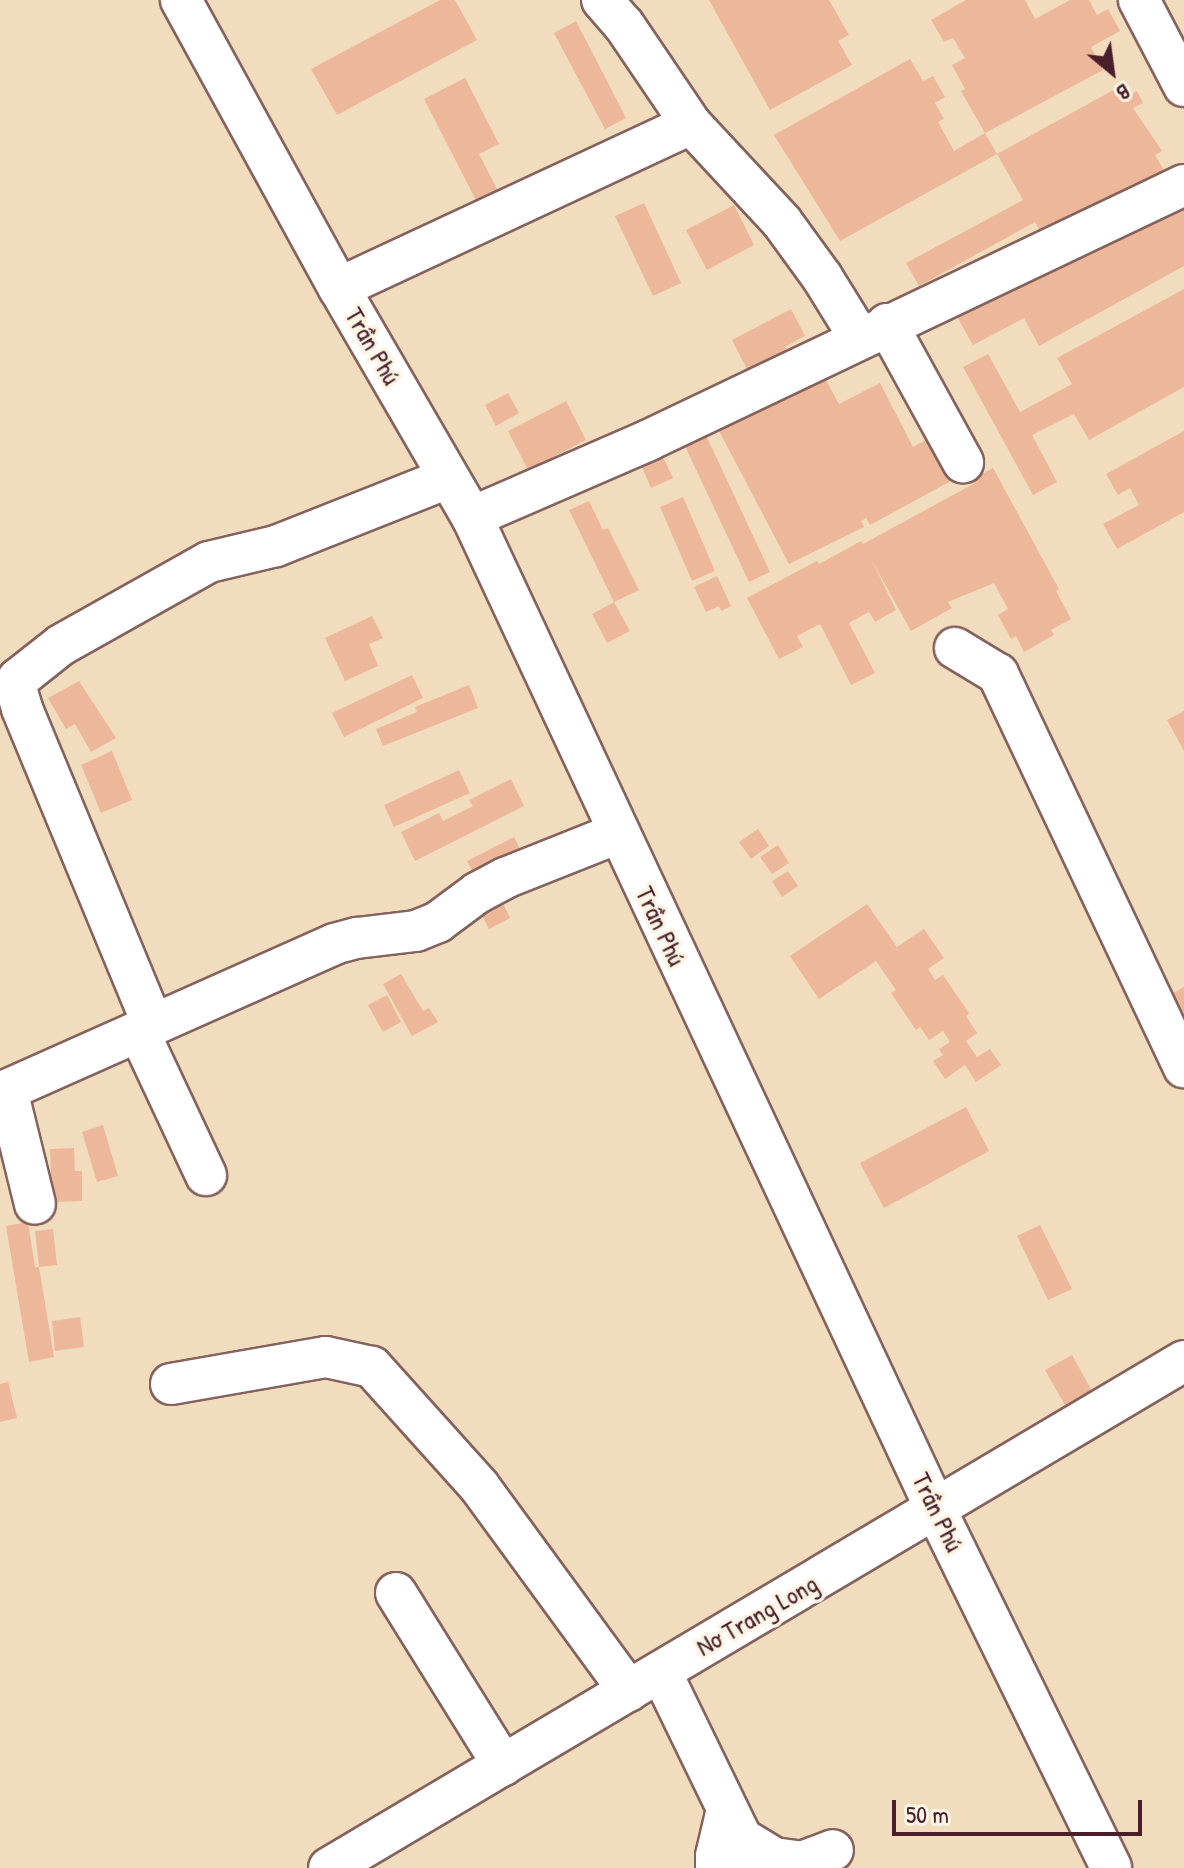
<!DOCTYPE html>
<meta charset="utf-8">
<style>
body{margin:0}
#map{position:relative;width:1184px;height:1868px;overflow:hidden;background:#f1ddbd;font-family:"Patrick Hand",sans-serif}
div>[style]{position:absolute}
.building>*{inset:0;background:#edb799}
.roads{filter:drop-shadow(2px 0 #84625e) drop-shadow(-2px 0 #84625e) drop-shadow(0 2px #84625e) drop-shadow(0 -2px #84625e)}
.minor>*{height:40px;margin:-20px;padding:0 20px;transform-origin:20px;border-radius:20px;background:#fff}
span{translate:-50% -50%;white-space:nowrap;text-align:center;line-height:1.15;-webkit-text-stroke:7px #fcf5e5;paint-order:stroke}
.street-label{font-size:26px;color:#4a1f2b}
.north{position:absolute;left:1072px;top:32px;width:80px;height:80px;-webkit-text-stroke:6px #fcf5e5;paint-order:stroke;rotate:151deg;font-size:22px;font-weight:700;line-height:32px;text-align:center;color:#4a1f2b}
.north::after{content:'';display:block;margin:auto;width:28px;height:36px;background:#4a1f2b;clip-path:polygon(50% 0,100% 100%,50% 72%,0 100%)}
.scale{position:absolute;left:892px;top:1800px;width:250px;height:36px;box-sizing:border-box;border:4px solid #4a1f2b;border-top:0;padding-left:10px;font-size:24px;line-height:28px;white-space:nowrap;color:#4a1f2b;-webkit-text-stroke:6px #fcf5e5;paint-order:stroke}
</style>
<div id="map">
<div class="building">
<div style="clip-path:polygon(440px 0,455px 0,477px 40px,337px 115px,311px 69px)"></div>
<div style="clip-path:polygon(709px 0,829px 0,849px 35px,838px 41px,852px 65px,770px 110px)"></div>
<div style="clip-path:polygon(966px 0,1025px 0,1035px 19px,1070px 0,1089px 0,1097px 15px,1108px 9px,1120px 31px,1091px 47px,1103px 70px,985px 133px,961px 91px,965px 89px,952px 65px,965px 58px,953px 38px,944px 42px,931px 20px)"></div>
<div style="clip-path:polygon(576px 21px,626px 118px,605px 129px,554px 33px)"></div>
<div style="clip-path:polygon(910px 59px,923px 81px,933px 76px,945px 97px,935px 103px,944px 119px,938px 122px,954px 151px,985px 133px,997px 154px,1119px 87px,1125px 98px,1137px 91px,1143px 103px,1133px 108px,1162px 151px,1155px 155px,1167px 176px,1046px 243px,1035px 222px,919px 286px,906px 263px,1023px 200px,997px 154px,840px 241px,774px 135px)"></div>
<div style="clip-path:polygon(465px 78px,499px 144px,479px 154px,500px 195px,479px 206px,424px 99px)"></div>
<div style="clip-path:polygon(1184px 196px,1184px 266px,1039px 346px,1024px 318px,973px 345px,952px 308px)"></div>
<div style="clip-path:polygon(644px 203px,681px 283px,653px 296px,615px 216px)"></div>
<div style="clip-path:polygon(734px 205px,754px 245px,707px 270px,686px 230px)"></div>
<div style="clip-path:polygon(1184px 289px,1184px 387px,1089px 440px,1074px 414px,1032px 435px,1057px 482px,1033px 495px,963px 367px,988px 354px,1020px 412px,1072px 384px,1057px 358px)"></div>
<div style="clip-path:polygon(791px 309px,805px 336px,785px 347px,792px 360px,753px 381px,732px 340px)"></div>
<div style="clip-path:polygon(822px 373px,839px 404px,880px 383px,913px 447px,937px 434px,942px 463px,951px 481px,870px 525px,866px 518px,861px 521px,864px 527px,789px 564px,718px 429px)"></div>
<div style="clip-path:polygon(508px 393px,519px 413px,496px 426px,485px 405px)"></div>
<div style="clip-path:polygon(566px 401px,586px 440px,528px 470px,508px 431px)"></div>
<div style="clip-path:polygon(704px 431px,770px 572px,749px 582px,683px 442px)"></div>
<div style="clip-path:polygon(1184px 431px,1184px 512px,1117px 549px,1103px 524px,1139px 505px,1130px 488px,1118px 495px,1106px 474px)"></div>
<div style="clip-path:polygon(662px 455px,673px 478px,651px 488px,641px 465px)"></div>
<div style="clip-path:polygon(993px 468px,1059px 589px,1056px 591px,1071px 619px,1051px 630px,1054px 635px,1024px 652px,1016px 636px,1011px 639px,998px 615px,1008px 609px,994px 583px,948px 602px,952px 608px,911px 631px,871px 559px,896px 610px,875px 622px,869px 612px,849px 623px,875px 673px,851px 685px,820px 624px,797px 636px,803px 647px,779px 659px,747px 598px,817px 561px,819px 564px,861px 541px,863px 544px,975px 483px,973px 479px)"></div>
<div style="clip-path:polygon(683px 497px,715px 571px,692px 581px,660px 507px)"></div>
<div style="clip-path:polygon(589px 501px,603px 530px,608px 528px,639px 590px,614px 602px,569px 510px)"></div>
<div style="clip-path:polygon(717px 576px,731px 606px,721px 611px,719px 606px,706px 612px,694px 587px)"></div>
<div style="clip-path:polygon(614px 602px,630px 631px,607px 643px,592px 614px)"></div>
<div style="clip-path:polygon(372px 616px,383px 638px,369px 644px,378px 666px,345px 681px,325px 638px)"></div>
<div style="clip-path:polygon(412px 675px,423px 698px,344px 737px,332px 713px)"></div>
<div style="clip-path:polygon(79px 681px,116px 738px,91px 752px,75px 724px,66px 729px,48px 698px)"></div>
<div style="clip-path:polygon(469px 685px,478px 708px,383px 746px,376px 729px,417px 712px,415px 707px)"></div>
<div style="clip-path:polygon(1184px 711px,1184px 751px,1167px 720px)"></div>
<div style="clip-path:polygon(112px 751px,132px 800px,101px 813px,81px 765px)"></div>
<div style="clip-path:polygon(459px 770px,470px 793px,394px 827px,384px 805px)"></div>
<div style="clip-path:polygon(511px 779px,524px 806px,415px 861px,401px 832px,439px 813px,443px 821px,473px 806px,469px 800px)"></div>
<div style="clip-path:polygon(758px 829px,769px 846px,751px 859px,739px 842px)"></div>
<div style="clip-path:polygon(514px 837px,524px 857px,478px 881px,467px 861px)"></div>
<div style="clip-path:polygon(778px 845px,789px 863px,772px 874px,760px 857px)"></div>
<div style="clip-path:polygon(788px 871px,798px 886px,782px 897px,772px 881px)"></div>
<div style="clip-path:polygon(501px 899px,510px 918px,489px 929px,479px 910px)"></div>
<div style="clip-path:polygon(867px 904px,897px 947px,924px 929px,944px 958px,928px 969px,935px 980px,943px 975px,969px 1013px,966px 1016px,977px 1033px,966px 1041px,977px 1057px,990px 1049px,1001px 1065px,976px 1082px,965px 1065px,945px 1079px,933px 1061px,943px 1055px,939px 1049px,950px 1042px,943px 1031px,929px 1040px,920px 1027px,916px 1030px,891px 993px,896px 990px,876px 961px,819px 999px,790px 956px)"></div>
<div style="clip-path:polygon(401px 974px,423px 1011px,429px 1008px,438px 1022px,412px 1036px,383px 984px)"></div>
<div style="clip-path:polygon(1184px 987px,1184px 1013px,1173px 993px)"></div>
<div style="clip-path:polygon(387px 995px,401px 1022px,383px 1032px,368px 1005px)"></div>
<div style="clip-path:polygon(966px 1107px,989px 1151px,884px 1208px,860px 1163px)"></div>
<div style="clip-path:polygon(103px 1125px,118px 1176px,97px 1182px,82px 1132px)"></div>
<div style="clip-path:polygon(74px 1148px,75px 1171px,82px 1171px,82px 1201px,52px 1202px,50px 1149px)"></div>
<div style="clip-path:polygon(28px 1222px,35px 1267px,39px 1267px,54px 1357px,29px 1362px,6px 1226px)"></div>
<div style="clip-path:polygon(1040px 1225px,1072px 1289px,1048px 1300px,1017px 1236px)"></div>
<div style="clip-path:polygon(53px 1229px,57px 1265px,39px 1267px,35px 1231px)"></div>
<div style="clip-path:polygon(80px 1317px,84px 1347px,55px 1351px,52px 1321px)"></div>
<div style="clip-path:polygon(1072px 1355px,1092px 1391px,1066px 1407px,1045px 1370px)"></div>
<div style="clip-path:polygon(8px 1382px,17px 1418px,0 1422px,0 1384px)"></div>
</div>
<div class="roads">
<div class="minor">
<div style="left:181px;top:0;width:328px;rotate:61.3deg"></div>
<div style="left:339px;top:288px;width:265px;rotate:59.9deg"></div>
<div style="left:472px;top:517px;width:1096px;rotate:64.95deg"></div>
<div style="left:936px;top:1510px;width:398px;rotate:63.9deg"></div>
<div style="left:602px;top:0;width:33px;rotate:49deg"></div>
<div style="left:624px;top:25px;width:120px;rotate:55.9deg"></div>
<div style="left:1139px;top:0;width:97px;rotate:62.4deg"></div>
<div style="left:339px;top:288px;width:388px;rotate:-25deg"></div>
<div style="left:691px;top:124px;width:134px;rotate:47.1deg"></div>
<div style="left:782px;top:222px;width:68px;rotate:54deg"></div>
<div style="left:822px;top:277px;width:70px;rotate:58.3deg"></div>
<div style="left:887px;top:324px;width:158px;rotate:61.2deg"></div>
<div style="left:472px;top:517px;width:193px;rotate:-23.5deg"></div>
<div style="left:649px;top:440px;width:593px;rotate:-25.48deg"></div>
<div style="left:955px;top:648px;width:50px;rotate:31.2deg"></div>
<div style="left:998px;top:674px;width:435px;rotate:64.7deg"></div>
<div style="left:153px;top:1025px;width:343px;rotate:-112.5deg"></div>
<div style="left:22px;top:708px;width:17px;rotate:-107deg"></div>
<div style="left:17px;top:692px;width:13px;rotate:-86deg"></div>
<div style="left:18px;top:679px;width:55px;rotate:-38.3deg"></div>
<div style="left:61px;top:645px;width:170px;rotate:-29.3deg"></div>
<div style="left:209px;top:562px;width:69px;rotate:-13.4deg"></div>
<div style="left:276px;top:546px;width:185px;rotate:-21.6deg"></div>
<div style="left:139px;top:1032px;width:158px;rotate:64.9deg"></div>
<div style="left:7px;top:1090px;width:117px;rotate:76.2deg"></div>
<div style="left:0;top:1093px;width:366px;rotate:-24deg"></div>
<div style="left:334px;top:944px;width:24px;rotate:-15deg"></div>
<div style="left:357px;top:938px;width:59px;rotate:-6.8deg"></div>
<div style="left:416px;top:931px;width:24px;rotate:-22deg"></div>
<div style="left:438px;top:922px;width:49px;rotate:-36.6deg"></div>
<div style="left:477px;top:893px;width:32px;rotate:-28deg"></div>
<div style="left:505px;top:878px;width:122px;rotate:-21.7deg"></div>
<div style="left:171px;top:1384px;width:157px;rotate:-9.9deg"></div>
<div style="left:326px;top:1357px;width:47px;rotate:12.3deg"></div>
<div style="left:372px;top:1367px;width:160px;rotate:48deg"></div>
<div style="left:479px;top:1486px;width:254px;rotate:53.8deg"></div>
<div style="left:396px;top:1593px;width:203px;rotate:58.1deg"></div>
<div style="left:661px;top:1672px;width:218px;rotate:64.1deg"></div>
<div style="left:741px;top:1838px;width:39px;rotate:31deg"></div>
<div style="left:774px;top:1858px;width:28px;rotate:8deg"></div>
<div style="left:802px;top:1862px;width:33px;rotate:-21deg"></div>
<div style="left:329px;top:1868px;width:994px;rotate:-30.67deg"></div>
<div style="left:716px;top:1868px;width:12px;rotate:-90deg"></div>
<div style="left:716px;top:1856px;width:48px;rotate:-76.8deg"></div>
</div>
</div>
<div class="street-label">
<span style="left:373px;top:346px;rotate:60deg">Trần Phú</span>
<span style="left:661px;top:926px;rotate:65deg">Trần Phú</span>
<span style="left:938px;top:1512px;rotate:64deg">Trần Phú</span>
<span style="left:757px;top:1615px;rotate:-30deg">Nơ Trang Long</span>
</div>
<div class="north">B</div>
<div class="scale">50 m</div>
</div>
